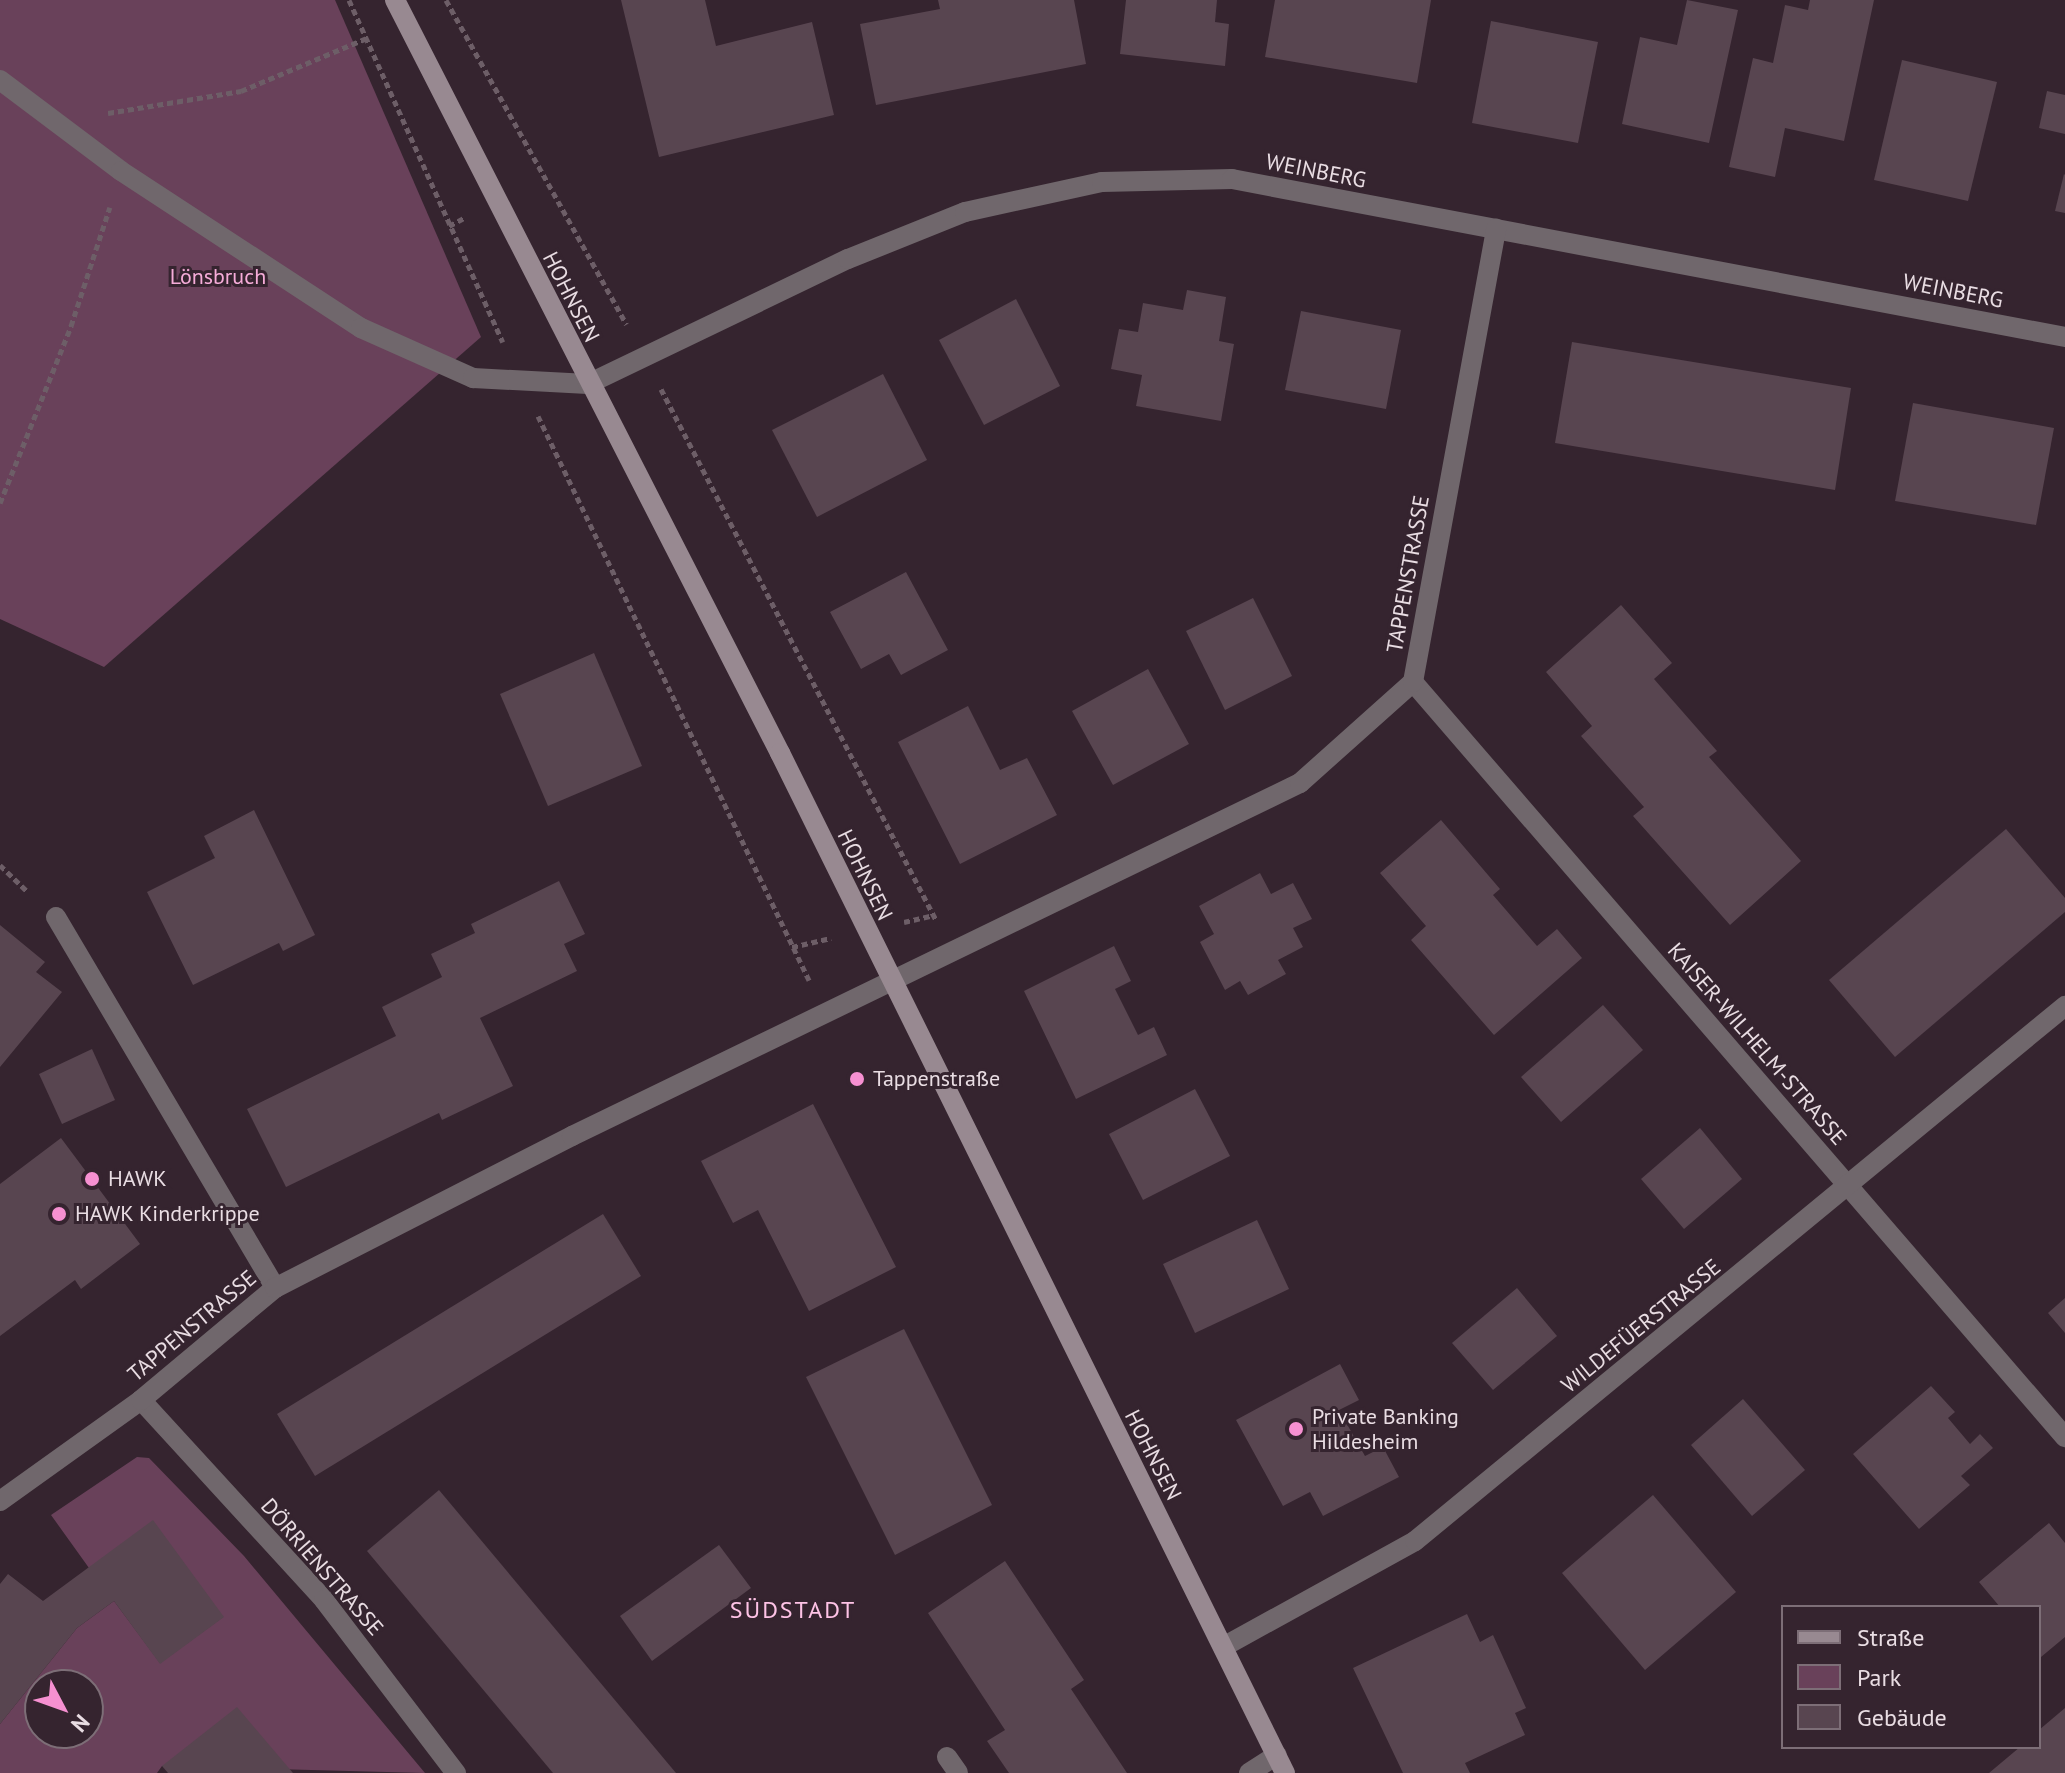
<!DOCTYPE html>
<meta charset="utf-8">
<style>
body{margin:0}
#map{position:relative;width:2065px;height:1773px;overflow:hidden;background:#35242f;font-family:"PT Sans",sans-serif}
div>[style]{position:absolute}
.green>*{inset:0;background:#69415a}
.building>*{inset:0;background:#584550}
.path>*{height:5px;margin-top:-2.5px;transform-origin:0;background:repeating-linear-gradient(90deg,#6d5e67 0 6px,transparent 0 10px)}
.service>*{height:20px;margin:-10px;padding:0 10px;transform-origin:10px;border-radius:10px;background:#70676c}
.minor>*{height:20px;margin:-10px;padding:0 10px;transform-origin:10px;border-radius:10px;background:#70676c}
.secondary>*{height:20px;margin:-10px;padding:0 10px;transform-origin:10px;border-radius:10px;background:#988991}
.dots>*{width:22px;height:22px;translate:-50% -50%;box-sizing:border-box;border:4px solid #35242f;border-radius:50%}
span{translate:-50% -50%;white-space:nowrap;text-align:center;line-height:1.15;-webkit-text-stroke:6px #35242f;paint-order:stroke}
.street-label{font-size:22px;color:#e9dde3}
.park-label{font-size:22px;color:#f6acd9}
.poi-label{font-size:22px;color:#e9dde3}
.left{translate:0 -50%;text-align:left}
.neighbourhood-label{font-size:24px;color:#fec3e6;letter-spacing:2px}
.legend{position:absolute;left:1781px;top:1605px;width:260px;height:144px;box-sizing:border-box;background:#35242f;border:2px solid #7d6e77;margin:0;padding:10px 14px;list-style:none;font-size:24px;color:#e9dde3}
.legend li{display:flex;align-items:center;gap:16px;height:40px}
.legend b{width:40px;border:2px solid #7d6e77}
.north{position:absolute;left:24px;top:1669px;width:80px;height:80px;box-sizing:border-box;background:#35242f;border:2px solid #7d6e77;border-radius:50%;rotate:131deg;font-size:22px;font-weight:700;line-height:32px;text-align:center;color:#e9dde3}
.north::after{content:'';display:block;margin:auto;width:28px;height:36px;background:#f690d1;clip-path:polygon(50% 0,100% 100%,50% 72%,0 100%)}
</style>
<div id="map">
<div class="green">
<div style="clip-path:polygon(0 0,335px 0,481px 337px,104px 667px,0 619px)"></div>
<div style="clip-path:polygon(evenodd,137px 1457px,149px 1458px,244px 1556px,425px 1773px,162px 1766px,157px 1773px,0 1773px,0 1724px,77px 1628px,114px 1601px,160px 1663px,223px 1617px,89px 1568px,51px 1515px,137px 1457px,40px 1685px,88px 1685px,88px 1733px,40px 1733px,40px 1685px)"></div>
</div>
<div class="building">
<div style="clip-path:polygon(621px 0,705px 0,716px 46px,812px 22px,834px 115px,659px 157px)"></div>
<div style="clip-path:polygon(938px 0,1074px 0,1086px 64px,876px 105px,860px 24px,940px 9px)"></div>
<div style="clip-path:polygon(1126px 0,1217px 0,1215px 22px,1229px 24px,1225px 66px,1120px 54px)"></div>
<div style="clip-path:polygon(1275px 0,1431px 0,1417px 83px,1265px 57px)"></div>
<div style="clip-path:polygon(1687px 0,1738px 10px,1709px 143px,1622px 124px,1640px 37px,1677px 45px)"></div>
<div style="clip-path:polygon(1810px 0,1874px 0,1844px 141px,1785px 128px,1775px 177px,1729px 167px,1753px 58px,1773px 63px,1785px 5px,1808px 10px)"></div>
<div style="clip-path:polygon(1491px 21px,1598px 42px,1578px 143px,1472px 123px)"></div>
<div style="clip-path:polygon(1902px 60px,1997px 82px,1968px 201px,1874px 180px)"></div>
<div style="clip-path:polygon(2047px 91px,2065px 95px,2065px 134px,2039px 128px)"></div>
<div style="clip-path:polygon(2064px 174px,2065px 175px,2065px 213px,2055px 211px)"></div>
<div style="clip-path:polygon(1187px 290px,1226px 297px,1219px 341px,1234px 344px,1221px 421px,1136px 406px,1142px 375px,1111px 369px,1119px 329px,1138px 332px,1143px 303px,1183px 310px)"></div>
<div style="clip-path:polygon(1016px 299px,1060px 386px,984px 425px,939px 340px)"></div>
<div style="clip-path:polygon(1301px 311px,1401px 330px,1386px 409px,1285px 390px)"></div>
<div style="clip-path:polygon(1572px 342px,1851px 388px,1835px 490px,1555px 443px)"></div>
<div style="clip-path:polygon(883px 374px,927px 460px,817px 517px,772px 430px)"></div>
<div style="clip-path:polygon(1913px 403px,2054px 428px,2036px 525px,1895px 501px)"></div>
<div style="clip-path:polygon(906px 572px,948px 650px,901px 675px,889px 654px,861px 669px,830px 612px)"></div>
<div style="clip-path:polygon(1253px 598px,1292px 676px,1225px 710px,1186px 631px)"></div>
<div style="clip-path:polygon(1621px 605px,1672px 663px,1654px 679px,1717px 751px,1709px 757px,1801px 861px,1730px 925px,1633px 816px,1644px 807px,1581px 736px,1592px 726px,1546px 672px)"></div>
<div style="clip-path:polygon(594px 653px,642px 766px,548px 806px,500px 694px)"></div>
<div style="clip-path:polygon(1148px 669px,1189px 744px,1113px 785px,1072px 711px)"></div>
<div style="clip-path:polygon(968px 706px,1000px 770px,1027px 758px,1057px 815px,960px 864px,898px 742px)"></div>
<div style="clip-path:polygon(254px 810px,315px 935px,283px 951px,279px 943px,193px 985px,147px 892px,215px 858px,204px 836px)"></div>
<div style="clip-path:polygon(1441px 820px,1500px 889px,1493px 895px,1537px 946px,1557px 929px,1582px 958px,1494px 1035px,1411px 940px,1426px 926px,1380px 873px)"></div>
<div style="clip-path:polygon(2006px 829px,2065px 898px,2065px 912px,1895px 1057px,1829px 980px)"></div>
<div style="clip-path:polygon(1260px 873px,1271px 894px,1293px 883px,1312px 919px,1293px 928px,1303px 947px,1278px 960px,1286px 974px,1248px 995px,1240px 981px,1225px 990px,1200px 942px,1214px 934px,1199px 906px)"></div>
<div style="clip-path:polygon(559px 881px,585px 934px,564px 944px,577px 971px,480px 1018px,513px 1086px,442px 1120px,439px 1113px,286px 1187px,247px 1109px,396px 1036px,382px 1007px,442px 977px,431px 954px,475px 933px,471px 924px)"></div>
<div style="clip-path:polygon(0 925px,45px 962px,36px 972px,62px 992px,0 1067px)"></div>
<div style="clip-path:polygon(1114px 946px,1131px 981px,1115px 989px,1138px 1035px,1154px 1027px,1167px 1055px,1076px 1099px,1024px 991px)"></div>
<div style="clip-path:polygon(1603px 1005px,1643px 1050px,1561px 1122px,1521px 1077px)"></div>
<div style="clip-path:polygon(92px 1049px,115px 1100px,62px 1124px,39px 1074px)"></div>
<div style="clip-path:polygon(1195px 1089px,1230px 1156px,1143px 1200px,1109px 1134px)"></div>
<div style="clip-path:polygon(813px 1104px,896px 1267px,809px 1311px,758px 1210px,733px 1223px,701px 1161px)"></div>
<div style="clip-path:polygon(1700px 1128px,1742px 1179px,1684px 1229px,1641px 1179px)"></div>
<div style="clip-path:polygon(61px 1138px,140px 1244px,81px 1289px,75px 1280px,0 1336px,0 1184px)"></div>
<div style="clip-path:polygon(603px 1214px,641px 1276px,315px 1476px,277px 1414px)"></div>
<div style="clip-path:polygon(1257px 1220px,1289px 1289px,1195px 1333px,1163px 1264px)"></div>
<div style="clip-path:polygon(1517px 1288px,1557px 1336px,1493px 1390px,1452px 1343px)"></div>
<div style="clip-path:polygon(2065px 1298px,2065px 1333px,2048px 1313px)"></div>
<div style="clip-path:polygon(904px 1329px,992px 1505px,895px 1555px,806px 1377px)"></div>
<div style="clip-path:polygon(1340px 1364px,1359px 1400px,1339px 1410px,1365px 1456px,1383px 1447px,1399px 1477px,1323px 1516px,1310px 1492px,1283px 1506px,1236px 1420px)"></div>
<div style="clip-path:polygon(1931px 1386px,1955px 1412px,1948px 1418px,1970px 1444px,1980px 1434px,1993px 1448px,1961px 1476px,1970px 1485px,1919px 1529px,1853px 1454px)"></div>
<div style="clip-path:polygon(1743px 1399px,1805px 1470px,1752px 1516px,1691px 1445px)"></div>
<div style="clip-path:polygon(439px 1490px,676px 1773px,553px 1773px,367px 1551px)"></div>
<div style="clip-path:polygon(1653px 1495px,1736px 1592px,1645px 1670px,1562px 1573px)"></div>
<div style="clip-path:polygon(153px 1520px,224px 1617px,160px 1664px,114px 1601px,77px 1628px,0 1724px,0 1584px,8px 1574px,43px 1601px)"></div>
<div style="clip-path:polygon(2049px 1523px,2065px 1543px,2065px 1637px,2041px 1657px,2039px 1607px,2000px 1607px,1979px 1582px)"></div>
<div style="clip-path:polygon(719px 1545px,751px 1588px,652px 1661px,620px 1616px)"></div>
<div style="clip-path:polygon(1005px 1561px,1084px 1680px,1071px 1689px,1127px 1773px,1009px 1773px,987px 1741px,1005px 1730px,928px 1613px)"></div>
<div style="clip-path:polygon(1467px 1614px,1480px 1642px,1493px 1635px,1526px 1708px,1515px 1713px,1525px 1735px,1465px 1763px,1470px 1773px,1403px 1773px,1353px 1668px)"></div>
<div style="clip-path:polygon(237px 1707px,293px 1773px,168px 1773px,162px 1766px)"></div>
<div style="clip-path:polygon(2065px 1708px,2065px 1773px,1989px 1773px,2020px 1747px,2039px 1747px,2039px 1730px)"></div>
</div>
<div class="path">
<div style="left:349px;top:0;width:375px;rotate:65.8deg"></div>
<div style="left:446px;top:0;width:371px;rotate:60.9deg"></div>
<div style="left:108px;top:113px;width:135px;rotate:-9.4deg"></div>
<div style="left:241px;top:91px;width:137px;rotate:-22.8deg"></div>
<div style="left:449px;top:226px;width:19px;rotate:-28deg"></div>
<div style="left:661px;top:389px;width:598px;rotate:62.62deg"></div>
<div style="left:538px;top:416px;width:626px;rotate:64.34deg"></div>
<div style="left:0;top:503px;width:191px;rotate:-68.1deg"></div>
<div style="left:71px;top:326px;width:125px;rotate:-71.9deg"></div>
<div style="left:0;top:865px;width:39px;rotate:44deg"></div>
<div style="left:904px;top:922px;width:31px;rotate:-13deg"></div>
<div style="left:792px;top:947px;width:40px;rotate:-13deg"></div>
</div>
<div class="service">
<div style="left:0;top:80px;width:151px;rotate:36.9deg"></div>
<div style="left:121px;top:171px;width:287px;rotate:33.2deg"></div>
<div style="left:361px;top:328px;width:123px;rotate:24.1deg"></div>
<div style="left:473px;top:378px;width:115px;rotate:3deg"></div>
<div style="left:947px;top:1757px;width:19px;rotate:55deg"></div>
<div style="left:1249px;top:1773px;width:33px;rotate:-33deg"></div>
</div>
<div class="minor">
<div style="left:588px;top:384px;width:288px;rotate:-25.7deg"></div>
<div style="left:848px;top:259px;width:126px;rotate:-21.9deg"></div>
<div style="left:965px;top:212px;width:140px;rotate:-12.4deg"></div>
<div style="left:1102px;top:182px;width:130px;rotate:-1.3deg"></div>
<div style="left:1232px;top:179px;width:848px;rotate:10.74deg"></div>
<div style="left:1413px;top:682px;width:998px;rotate:49.19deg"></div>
<div style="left:56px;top:917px;width:431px;rotate:59.4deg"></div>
<div style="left:141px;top:1400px;width:271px;rotate:47.5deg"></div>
<div style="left:324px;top:1600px;width:218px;rotate:52.7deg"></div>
<div style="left:0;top:1501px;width:173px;rotate:-35.6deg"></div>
<div style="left:141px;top:1400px;width:175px;rotate:-39.9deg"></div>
<div style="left:275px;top:1288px;width:334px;rotate:-27.1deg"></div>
<div style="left:572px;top:1136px;width:809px;rotate:-25.87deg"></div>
<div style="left:1300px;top:783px;width:152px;rotate:-41.8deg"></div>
<div style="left:1413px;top:682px;width:461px;rotate:-79.6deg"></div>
<div style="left:1223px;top:1647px;width:219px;rotate:-28.9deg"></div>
<div style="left:1415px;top:1541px;width:842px;rotate:-39.46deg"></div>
</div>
<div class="secondary">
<div style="left:395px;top:0;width:846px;rotate:62.92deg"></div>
<div style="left:780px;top:753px;width:1138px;rotate:63.66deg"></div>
</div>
<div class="dots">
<div style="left:857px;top:1079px;background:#f690d1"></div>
<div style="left:92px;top:1179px;background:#f690d1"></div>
<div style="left:59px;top:1214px;background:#f690d1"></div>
<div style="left:1296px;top:1429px;background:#f690d1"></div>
</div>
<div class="street-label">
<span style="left:1316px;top:171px;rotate:11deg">WEINBERG</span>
<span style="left:1953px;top:291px;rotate:11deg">WEINBERG</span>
<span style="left:571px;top:297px;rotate:63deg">HOHNSEN</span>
<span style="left:1408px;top:574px;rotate:-80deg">TAPPENSTRASSE</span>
<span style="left:865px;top:875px;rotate:64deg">HOHNSEN</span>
<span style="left:1757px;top:1044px;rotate:49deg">KAISER-WILHELM-STRASSE</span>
<span style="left:192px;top:1326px;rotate:-40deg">TAPPENSTRASSE</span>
<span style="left:1641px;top:1326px;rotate:-39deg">WILDEFÜERSTRASSE</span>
<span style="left:1153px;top:1455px;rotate:63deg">HOHNSEN</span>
<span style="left:322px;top:1567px;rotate:49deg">DÖRRIENSTRASSE</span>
</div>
<div class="park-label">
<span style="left:218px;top:277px">Lönsbruch</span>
</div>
<div class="poi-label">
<span class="left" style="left:873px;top:1079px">Tappenstraße</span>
<span class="left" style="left:108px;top:1179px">HAWK</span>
<span class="left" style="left:75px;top:1214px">HAWK Kinderkrippe</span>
<span class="left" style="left:1312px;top:1429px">Private Banking<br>Hildesheim</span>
</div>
<div class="neighbourhood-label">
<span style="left:793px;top:1610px">SÜDSTADT</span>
</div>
<ul class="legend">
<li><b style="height:10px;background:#988991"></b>Straße</li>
<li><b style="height:22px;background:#69415a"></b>Park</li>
<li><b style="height:22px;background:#584550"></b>Gebäude</li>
</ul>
<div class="north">N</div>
</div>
